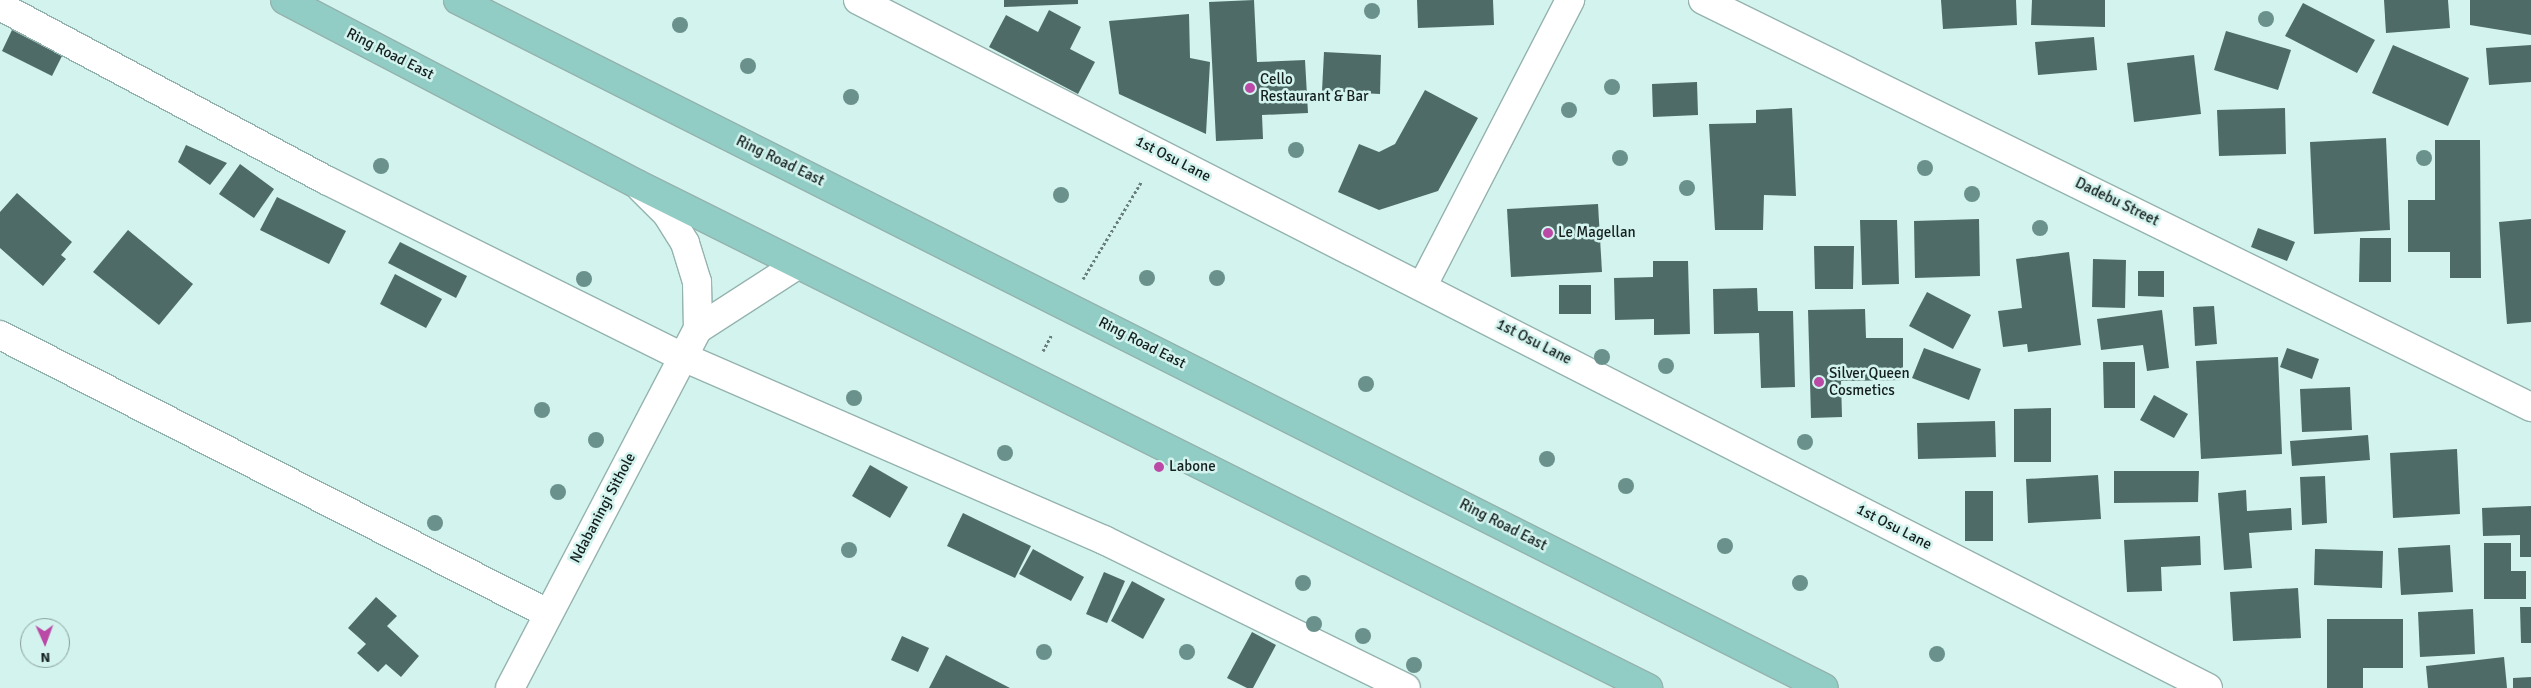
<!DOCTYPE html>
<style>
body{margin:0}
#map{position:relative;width:2531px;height:688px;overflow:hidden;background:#d3f3ee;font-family:Signika,sans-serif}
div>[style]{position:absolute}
.building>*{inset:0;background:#4f6b67}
.path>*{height:3px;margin-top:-1.5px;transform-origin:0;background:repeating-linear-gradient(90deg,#6a7e7c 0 2.5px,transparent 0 5px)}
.roads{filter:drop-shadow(1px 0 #95b3ae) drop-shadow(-1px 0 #95b3ae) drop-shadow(0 1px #95b3ae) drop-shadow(0 -1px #95b3ae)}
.minor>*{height:28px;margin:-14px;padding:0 14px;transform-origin:14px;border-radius:14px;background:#fff}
.major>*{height:28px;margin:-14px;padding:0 14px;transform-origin:14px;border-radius:14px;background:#91cdc5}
.trees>*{width:16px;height:16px;margin:-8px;border-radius:50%;background:#6a918c}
.dots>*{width:14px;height:14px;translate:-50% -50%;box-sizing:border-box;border:2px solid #d3f3ee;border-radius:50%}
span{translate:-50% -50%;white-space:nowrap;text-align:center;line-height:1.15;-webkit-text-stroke:5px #d3f3ee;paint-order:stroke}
.street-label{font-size:15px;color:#141f1e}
.poi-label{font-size:15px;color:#141f1e}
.left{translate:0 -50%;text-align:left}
.north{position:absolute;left:20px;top:618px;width:50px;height:50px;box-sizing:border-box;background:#d3f3ee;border:1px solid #879e9b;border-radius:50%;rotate:178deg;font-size:14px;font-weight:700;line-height:20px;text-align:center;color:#141f1e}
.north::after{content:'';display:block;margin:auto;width:18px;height:22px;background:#bb4aa7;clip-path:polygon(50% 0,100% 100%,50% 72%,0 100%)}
</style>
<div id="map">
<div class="building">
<div style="clip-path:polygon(1004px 0,1078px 0,1078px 4px,1004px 7px)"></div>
<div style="clip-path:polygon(1254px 0,1257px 62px,1305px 60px,1308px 113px,1262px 115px,1263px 139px,1216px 141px,1209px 2px)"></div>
<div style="clip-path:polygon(1417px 0,1493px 0,1494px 25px,1418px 28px)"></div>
<div style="clip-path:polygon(1941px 0,2016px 0,2017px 25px,1943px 29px)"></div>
<div style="clip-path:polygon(2032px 0,2105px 0,2105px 27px,2031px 25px)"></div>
<div style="clip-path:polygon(2384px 0,2448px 0,2450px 28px,2386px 33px)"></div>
<div style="clip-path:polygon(2470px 0,2531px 0,2531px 35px,2470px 25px)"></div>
<div style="clip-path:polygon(2303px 3px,2375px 40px,2357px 73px,2285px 36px)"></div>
<div style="clip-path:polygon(1049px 10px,1081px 27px,1070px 49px,1095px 62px,1078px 94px,989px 47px,1006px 15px,1038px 32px)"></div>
<div style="clip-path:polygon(1189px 14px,1190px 58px,1210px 62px,1206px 134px,1119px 94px,1109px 21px)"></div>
<div style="clip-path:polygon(12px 30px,62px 56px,52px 76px,2px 51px)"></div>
<div style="clip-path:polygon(2226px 31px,2291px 50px,2278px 90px,2214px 70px)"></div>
<div style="clip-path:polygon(2094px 37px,2097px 70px,2038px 75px,2035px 42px)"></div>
<div style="clip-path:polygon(2393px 45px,2469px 78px,2448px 126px,2372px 93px)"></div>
<div style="clip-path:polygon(2531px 45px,2531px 82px,2489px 85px,2486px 48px)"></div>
<div style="clip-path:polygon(1324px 52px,1381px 55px,1380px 94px,1322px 91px)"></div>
<div style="clip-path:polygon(2194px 55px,2201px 114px,2134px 122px,2127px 63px)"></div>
<div style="clip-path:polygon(1697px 82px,1698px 115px,1653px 117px,1652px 84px)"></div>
<div style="clip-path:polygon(1425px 90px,1478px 118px,1438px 191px,1379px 210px,1338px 192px,1359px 144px,1379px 152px,1395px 144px)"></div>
<div style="clip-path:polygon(1792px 108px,1796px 196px,1764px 195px,1763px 230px,1715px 230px,1709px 124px,1756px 123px,1756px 110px)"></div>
<div style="clip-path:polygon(2285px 108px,2286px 154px,2219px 156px,2217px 110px)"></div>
<div style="clip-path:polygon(2386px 138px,2390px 230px,2314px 234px,2310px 142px)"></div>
<div style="clip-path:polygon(2435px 140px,2480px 140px,2481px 278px,2450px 278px,2450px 252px,2408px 252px,2408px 200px,2435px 200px)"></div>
<div style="clip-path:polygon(186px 145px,227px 163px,210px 185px,178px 162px)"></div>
<div style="clip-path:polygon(240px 164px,274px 189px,254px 218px,219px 194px)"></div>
<div style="clip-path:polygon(17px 193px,72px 242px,61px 255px,66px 259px,43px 286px,0 248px,0 212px)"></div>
<div style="clip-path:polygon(277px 197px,346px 231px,329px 264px,260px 230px)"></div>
<div style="clip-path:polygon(1598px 204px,1602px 272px,1511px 277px,1507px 209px)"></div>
<div style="clip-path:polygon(1979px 219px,1980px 276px,1915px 278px,1914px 221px)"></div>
<div style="clip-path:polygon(2531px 219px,2531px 322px,2507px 324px,2499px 222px)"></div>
<div style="clip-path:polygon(1860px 220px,1897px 220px,1899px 284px,1862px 285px)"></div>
<div style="clip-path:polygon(2258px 228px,2295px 242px,2287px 261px,2251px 247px)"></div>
<div style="clip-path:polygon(128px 230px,193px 284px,159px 325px,93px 272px)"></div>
<div style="clip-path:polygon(2360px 238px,2391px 238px,2391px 282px,2359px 282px)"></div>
<div style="clip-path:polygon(400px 242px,467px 276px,456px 298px,388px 263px)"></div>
<div style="clip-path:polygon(1814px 246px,1854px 246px,1853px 289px,1815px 289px)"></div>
<div style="clip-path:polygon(2069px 252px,2081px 345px,2028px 352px,2027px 344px,2003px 347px,1998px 311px,2022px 308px,2016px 259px)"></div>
<div style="clip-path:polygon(2093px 259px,2126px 260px,2125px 308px,2092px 307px)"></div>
<div style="clip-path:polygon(1653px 261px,1688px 261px,1690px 334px,1654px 335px,1654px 319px,1615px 320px,1614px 278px,1653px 277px)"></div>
<div style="clip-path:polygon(2138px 271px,2164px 271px,2164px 297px,2138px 296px)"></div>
<div style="clip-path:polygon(395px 274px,442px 299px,426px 328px,380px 304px)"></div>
<div style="clip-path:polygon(1559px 285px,1591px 285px,1591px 314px,1559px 314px)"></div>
<div style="clip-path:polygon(1757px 288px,1758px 311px,1793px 311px,1795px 387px,1761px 388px,1759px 333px,1714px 334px,1713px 289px)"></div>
<div style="clip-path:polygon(1927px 292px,1971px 315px,1953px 349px,1909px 326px)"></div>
<div style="clip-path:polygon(2214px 306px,2217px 344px,2195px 346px,2193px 307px)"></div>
<div style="clip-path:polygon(1865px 309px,1866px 338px,1903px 338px,1903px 380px,1841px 381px,1842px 417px,1811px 418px,1808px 310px)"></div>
<div style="clip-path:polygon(2162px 310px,2169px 368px,2147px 371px,2143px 345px,2101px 350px,2097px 319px)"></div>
<div style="clip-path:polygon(1924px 348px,1981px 369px,1969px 400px,1912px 378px)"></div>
<div style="clip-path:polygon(2287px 348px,2319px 359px,2312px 379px,2280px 367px)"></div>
<div style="clip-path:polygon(2278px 357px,2282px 454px,2201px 459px,2196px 361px)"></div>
<div style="clip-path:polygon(2103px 362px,2135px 362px,2135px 408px,2104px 408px)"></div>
<div style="clip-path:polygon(2350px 387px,2352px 430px,2302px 432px,2300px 389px)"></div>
<div style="clip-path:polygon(2154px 395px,2188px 414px,2174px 438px,2140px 420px)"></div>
<div style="clip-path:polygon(2051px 408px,2051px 462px,2014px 462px,2014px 409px)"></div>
<div style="clip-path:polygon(1995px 421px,1996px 457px,1918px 459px,1917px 423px)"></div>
<div style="clip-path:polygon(2368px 435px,2370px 460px,2292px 466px,2290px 441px)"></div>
<div style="clip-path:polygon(2457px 449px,2460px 514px,2393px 518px,2390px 453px)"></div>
<div style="clip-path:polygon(870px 465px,908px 487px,890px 518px,852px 496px)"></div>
<div style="clip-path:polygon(2114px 471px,2199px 471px,2198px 502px,2114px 503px)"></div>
<div style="clip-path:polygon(2098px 475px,2101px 519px,2028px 523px,2026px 479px)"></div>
<div style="clip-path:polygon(2325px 476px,2327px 523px,2302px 525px,2300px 477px)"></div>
<div style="clip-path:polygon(2246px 490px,2247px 511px,2291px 508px,2292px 530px,2249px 533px,2252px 568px,2224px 570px,2218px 493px)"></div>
<div style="clip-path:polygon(1965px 491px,1993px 491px,1993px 541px,1965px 541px)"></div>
<div style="clip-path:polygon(2531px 506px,2531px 557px,2520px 557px,2520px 535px,2483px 536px,2482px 508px)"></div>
<div style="clip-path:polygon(963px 513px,1031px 546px,1015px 578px,947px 546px)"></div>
<div style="clip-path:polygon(2200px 536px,2201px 565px,2161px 567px,2162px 591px,2127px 592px,2124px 540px)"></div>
<div style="clip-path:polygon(2484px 543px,2511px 543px,2511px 571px,2526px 571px,2526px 599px,2484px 599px)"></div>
<div style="clip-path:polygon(2450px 545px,2453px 592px,2401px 595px,2398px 548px)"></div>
<div style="clip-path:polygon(1033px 549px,1084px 577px,1071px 601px,1019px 574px)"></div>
<div style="clip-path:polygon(2315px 549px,2383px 551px,2382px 588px,2314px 585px)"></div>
<div style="clip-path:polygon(1104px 572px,1125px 581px,1107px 623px,1086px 614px)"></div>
<div style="clip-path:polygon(1132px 581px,1165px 599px,1143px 639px,1111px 621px)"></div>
<div style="clip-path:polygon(2298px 588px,2301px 638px,2233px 641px,2230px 592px)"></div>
<div style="clip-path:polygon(376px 597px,397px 616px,387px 626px,419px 656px,401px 677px,386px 664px,378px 672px,357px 653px,366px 644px,348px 628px)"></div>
<div style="clip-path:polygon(2520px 607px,2531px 607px,2531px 643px,2521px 643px)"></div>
<div style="clip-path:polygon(2473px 609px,2475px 654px,2420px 657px,2418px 612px)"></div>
<div style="clip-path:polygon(2327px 619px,2403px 619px,2403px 668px,2363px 668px,2363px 688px,2327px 688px)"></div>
<div style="clip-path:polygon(1252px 632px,1276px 645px,1253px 688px,1247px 688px,1227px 678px)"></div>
<div style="clip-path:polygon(902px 636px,929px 648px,918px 672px,891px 660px)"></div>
<div style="clip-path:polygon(946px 655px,1010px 688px,929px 688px)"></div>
<div style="clip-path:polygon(2504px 657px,2507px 688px,2428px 688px,2426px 666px)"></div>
<div style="clip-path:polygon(2531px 677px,2531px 688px,2513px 688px,2513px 678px)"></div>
</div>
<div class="path">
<div style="left:1083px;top:279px;width:114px;rotate:-59deg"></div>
<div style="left:1043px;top:351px;width:19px;rotate:-62deg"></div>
</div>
<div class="roads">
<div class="minor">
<div style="left:858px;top:0;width:1515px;rotate:27deg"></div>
<div style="left:1703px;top:0;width:923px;rotate:26.18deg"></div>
<div style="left:0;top:6px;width:370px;rotate:28.1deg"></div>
<div style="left:326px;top:180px;width:398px;rotate:26.4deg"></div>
<div style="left:683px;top:357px;width:459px;rotate:23.5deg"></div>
<div style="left:1104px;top:540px;width:336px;rotate:26.1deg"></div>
<div style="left:641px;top:188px;width:37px;rotate:45deg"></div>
<div style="left:667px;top:214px;width:34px;rotate:58deg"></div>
<div style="left:685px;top:243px;width:41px;rotate:72.9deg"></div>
<div style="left:697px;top:282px;width:47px;rotate:88.8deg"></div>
<div style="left:1423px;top:285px;width:321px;rotate:-62.7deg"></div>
<div style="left:0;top:335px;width:614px;rotate:26.94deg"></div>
<div style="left:510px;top:688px;width:405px;rotate:-62.4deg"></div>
<div style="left:698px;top:329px;width:118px;rotate:-32.9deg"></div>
</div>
<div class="major">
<div style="left:285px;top:0;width:397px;rotate:27.6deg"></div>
<div style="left:637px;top:184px;width:1130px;rotate:26.5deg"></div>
<div style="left:458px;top:0;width:1529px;rotate:26.73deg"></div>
</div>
</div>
<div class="trees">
<div style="left:1372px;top:11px"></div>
<div style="left:2266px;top:19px"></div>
<div style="left:680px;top:25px"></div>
<div style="left:748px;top:66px"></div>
<div style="left:1612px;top:87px"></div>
<div style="left:851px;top:97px"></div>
<div style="left:1569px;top:110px"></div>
<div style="left:1296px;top:150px"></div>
<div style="left:1620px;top:158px"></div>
<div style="left:2424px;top:158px"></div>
<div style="left:381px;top:166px"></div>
<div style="left:1925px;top:168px"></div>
<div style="left:1687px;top:188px"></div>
<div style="left:1972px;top:194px"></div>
<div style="left:1061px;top:195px"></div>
<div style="left:2040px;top:228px"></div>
<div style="left:1147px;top:278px"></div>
<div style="left:1217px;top:278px"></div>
<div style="left:584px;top:279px"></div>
<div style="left:1602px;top:357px"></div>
<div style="left:1666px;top:366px"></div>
<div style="left:1366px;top:384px"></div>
<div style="left:854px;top:398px"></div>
<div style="left:542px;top:410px"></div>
<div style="left:596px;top:440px"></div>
<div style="left:1805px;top:442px"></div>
<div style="left:1005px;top:453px"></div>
<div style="left:1547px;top:459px"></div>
<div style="left:1626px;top:486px"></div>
<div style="left:558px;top:492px"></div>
<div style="left:435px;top:523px"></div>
<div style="left:1725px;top:546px"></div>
<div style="left:849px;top:550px"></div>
<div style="left:1303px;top:583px"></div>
<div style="left:1800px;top:583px"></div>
<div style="left:1314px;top:624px"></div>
<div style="left:1363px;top:636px"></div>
<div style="left:1044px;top:652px"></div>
<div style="left:1187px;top:652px"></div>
<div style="left:1937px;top:654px"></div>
<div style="left:1414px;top:665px"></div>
</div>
<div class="dots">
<div style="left:1250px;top:88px;background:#bb4aa7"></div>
<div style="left:1548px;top:233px;background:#bb4aa7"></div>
<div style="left:1819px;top:382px;background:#bb4aa7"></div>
<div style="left:1159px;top:467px;background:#bb4aa7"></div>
</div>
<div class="street-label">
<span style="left:390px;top:54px;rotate:27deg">Ring Road East</span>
<span style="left:1173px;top:159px;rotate:27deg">1st Osu Lane</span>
<span style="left:780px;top:161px;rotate:26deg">Ring Road East</span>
<span style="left:2117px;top:202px;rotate:26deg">Dadebu Street</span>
<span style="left:1534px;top:342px;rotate:27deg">1st Osu Lane</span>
<span style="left:1142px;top:343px;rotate:27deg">Ring Road East</span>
<span style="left:603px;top:508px;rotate:-62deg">Ndabaningi Sithole</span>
<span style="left:1503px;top:525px;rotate:27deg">Ring Road East</span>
<span style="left:1894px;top:527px;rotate:27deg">1st Osu Lane</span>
</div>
<div class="poi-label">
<span class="left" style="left:1260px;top:88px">Cello<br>Restaurant &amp; Bar</span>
<span class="left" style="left:1558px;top:233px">Le Magellan</span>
<span class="left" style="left:1829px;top:382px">Silver Queen<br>Cosmetics</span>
<span class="left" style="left:1169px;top:467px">Labone</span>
</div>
<div class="north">N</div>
</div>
